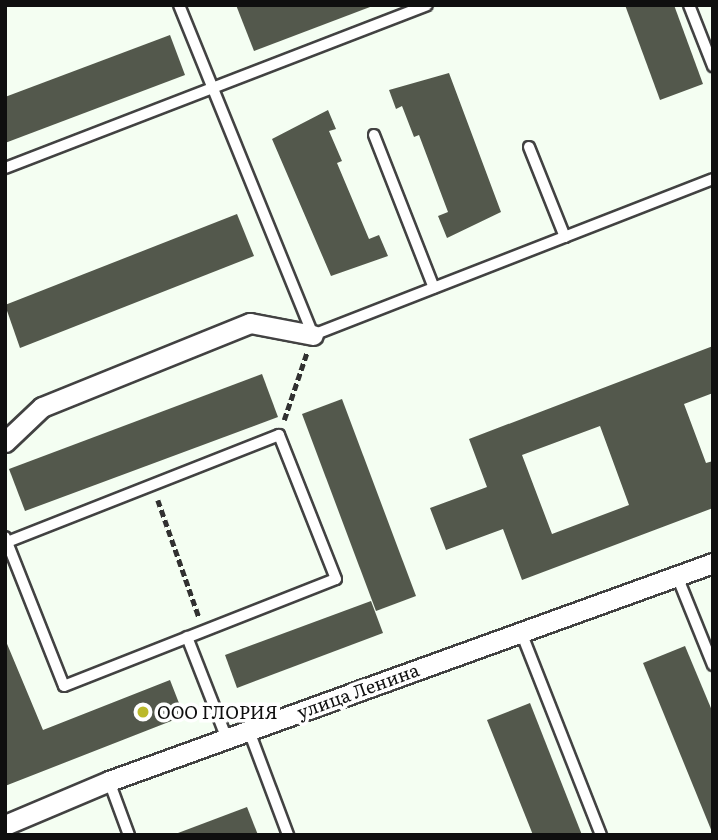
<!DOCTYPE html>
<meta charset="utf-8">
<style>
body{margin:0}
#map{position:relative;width:718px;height:840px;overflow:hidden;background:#f4fef2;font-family:Literata,serif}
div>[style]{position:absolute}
.building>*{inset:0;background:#53584c}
.path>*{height:4.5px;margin-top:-2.25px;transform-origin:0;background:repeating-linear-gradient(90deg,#313131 0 7px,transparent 0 10.5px)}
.roads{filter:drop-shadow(2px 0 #424242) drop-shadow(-2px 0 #424242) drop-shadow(0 2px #424242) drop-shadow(0 -2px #424242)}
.service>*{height:10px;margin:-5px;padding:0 5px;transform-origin:5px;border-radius:5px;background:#fff}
.minor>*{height:19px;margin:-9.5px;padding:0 9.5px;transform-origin:9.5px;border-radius:9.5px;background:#fff}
.dots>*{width:19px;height:19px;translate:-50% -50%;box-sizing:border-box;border:4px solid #fff;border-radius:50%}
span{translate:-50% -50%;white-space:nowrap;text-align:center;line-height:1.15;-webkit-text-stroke:7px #fff;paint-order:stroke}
.street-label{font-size:18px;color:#0f0f0f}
.poi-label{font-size:18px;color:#0f0f0f}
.left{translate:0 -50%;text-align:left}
.frame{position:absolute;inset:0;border:7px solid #0f0f0f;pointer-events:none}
</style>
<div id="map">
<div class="building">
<div style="clip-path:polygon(236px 5px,370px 5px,370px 7px,254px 51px)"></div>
<div style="clip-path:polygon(625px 5px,674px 5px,703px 84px,660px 100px)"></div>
<div style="clip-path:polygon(170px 35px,185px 75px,5px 143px,5px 97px)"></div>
<div style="clip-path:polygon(449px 73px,501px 212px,447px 238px,438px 216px,448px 212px,419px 135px,414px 137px,402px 106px,396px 109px,389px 90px)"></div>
<div style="clip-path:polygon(328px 110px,336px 129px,329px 131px,342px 161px,337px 163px,369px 239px,379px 235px,388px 256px,331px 276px,272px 139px)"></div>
<div style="clip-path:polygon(237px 214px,254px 256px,20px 348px,5px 305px)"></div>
<div style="clip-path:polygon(evenodd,713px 346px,713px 393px,684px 404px,706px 463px,713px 461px,713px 508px,522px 580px,503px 529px,446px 550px,430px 508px,487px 487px,469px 439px,713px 346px,600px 426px,629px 505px,552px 534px,522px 455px,600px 426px)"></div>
<div style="clip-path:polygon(262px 374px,278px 417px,25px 511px,9px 469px)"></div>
<div style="clip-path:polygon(342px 399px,416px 596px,376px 611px,302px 414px)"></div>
<div style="clip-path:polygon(371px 601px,383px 633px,237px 688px,225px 655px)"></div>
<div style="clip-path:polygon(5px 639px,43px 730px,170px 680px,184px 716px,5px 786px)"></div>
<div style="clip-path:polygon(685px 646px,713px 713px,712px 832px,643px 663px)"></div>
<div style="clip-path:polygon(530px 703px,582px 835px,533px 835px,487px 720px)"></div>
<div style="clip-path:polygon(247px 807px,258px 835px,178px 835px,178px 833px)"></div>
</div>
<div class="path">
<div style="left:284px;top:420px;width:72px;rotate:-71.3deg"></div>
<div style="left:158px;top:500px;width:124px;rotate:70.7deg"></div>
</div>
<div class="roads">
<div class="service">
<div style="left:179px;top:5px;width:356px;rotate:67.9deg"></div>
<div style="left:313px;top:335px;width:429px;rotate:-21.3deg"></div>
<div style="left:689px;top:5px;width:66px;rotate:68.5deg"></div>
<div style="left:374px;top:135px;width:164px;rotate:68.6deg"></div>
<div style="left:529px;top:147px;width:97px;rotate:68.2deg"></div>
<div style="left:5px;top:168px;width:452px;rotate:-21.1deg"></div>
<div style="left:5px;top:537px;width:160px;rotate:68.4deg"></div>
<div style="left:64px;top:686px;width:292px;rotate:-21.5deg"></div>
<div style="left:336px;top:579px;width:155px;rotate:-111.6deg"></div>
<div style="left:279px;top:435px;width:291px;rotate:158.5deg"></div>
<div style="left:677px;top:576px;width:96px;rotate:68deg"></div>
<div style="left:521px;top:632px;width:218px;rotate:68.5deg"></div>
<div style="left:187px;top:637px;width:110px;rotate:68.6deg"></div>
<div style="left:249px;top:731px;width:111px;rotate:69.4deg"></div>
<div style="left:109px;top:781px;width:58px;rotate:69.7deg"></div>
</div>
<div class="minor">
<div style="left:5px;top:442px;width:51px;rotate:-43.4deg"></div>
<div style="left:42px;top:407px;width:224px;rotate:-22deg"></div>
<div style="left:250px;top:323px;width:64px;rotate:10.8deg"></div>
<div style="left:5px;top:825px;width:113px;rotate:-22.9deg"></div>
<div style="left:109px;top:781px;width:642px;rotate:-19.85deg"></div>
</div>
</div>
<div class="dots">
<div style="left:143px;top:712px;background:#bbb92b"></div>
</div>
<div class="street-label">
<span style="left:358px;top:691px;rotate:-20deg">улица Ленина</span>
</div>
<div class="poi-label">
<span class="left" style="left:157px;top:712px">ООО ГЛОРИЯ</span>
</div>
<div class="frame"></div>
</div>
